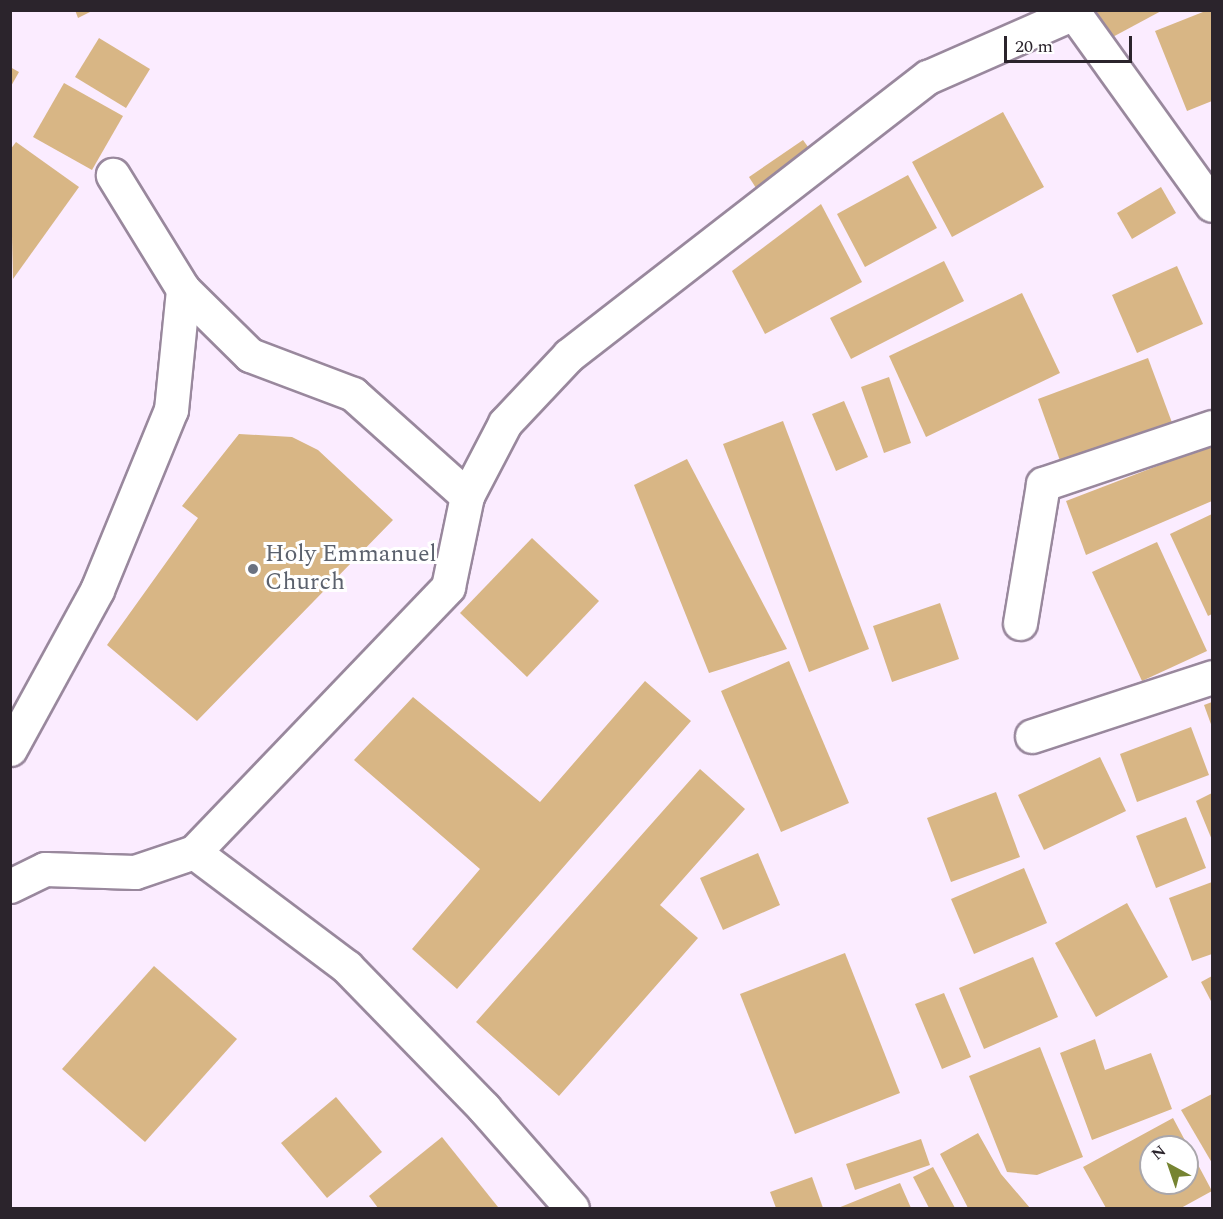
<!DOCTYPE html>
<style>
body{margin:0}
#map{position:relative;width:1223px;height:1219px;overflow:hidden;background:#fbecff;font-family:Spectral,serif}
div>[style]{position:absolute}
.building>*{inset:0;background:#d8b685}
.roads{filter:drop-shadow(2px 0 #99889d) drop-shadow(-2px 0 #99889d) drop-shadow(0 2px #99889d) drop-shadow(0 -2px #99889d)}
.street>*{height:33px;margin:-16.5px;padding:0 16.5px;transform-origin:16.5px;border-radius:16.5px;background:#fff}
.secondary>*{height:33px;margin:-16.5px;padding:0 16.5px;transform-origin:16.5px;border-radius:16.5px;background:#fff}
.dots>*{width:16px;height:16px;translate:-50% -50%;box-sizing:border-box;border:3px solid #fff;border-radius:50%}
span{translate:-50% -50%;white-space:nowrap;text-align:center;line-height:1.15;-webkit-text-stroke:6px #fff;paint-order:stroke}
.worship-label{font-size:24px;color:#5b616d}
.left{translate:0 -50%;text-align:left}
.frame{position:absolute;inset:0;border:12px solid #2b242c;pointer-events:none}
.north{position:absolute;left:1139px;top:1135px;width:60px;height:60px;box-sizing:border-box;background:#fff;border:2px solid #aaa7ab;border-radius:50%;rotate:320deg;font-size:16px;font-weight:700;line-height:24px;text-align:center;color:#2b242c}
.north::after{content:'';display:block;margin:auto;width:21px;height:27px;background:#768432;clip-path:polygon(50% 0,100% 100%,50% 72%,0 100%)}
.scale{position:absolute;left:1004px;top:36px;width:128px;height:27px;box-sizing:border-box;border:3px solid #2b242c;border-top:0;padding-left:8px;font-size:18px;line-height:21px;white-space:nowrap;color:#2b242c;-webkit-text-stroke:4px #fff;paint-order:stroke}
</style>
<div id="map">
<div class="building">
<div style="clip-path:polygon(75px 10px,94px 10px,78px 18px)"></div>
<div style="clip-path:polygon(1096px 10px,1163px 10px,1109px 39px)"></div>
<div style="clip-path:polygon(1208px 10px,1212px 10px,1212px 101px,1187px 111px,1155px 31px)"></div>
<div style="clip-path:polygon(99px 38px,150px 69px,126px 108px,75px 77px)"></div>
<div style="clip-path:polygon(10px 67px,19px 72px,10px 88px)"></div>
<div style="clip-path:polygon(64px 83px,123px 116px,92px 170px,33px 137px)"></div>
<div style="clip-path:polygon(1003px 112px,1044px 187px,952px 237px,912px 162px)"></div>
<div style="clip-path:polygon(803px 140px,816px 158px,761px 196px,749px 177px)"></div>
<div style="clip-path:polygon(16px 142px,79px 187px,13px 279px,10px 150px)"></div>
<div style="clip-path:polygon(908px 175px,937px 228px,865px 267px,837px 214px)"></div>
<div style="clip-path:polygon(1161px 187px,1176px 213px,1132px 239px,1117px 213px)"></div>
<div style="clip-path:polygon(821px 204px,862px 282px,765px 334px,732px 271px)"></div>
<div style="clip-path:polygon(944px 261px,964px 301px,851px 359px,830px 318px)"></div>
<div style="clip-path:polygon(1177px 266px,1203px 324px,1137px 353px,1112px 295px)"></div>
<div style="clip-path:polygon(1022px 293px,1060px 373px,926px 437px,889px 356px)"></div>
<div style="clip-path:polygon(1148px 358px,1174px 428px,1063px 469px,1038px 399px)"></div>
<div style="clip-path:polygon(889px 377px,911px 443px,884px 453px,861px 387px)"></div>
<div style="clip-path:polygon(844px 401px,868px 457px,836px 471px,812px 414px)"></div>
<div style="clip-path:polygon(783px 421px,869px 649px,809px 672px,723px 444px)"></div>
<div style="clip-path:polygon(239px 434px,292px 437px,318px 450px,393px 520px,197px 721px,107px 645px,198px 518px,182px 506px)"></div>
<div style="clip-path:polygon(1212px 445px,1212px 501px,1086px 555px,1066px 501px)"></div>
<div style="clip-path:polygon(687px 459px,787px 649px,709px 673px,634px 485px)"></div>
<div style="clip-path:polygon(1212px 514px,1212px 614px,1208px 616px,1170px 534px)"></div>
<div style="clip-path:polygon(532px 538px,599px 601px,527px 677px,460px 613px)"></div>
<div style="clip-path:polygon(1157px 542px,1207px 651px,1142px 681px,1092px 572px)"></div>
<div style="clip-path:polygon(940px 603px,959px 659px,892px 682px,873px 626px)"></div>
<div style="clip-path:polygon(789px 661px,849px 803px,781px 832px,721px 691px)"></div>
<div style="clip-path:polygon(645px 681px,691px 721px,457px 989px,412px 949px,480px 869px,354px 760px,413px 697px,540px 802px)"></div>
<div style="clip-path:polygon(1212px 702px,1212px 727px,1204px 705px)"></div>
<div style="clip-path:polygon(1191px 727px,1209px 775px,1137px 802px,1120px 754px)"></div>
<div style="clip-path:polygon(1100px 757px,1126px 811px,1044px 850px,1018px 795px)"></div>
<div style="clip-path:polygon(700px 769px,745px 809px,660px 905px,698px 938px,559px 1096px,476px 1022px)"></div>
<div style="clip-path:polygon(996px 792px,1020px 857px,951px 882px,927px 818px)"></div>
<div style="clip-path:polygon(1212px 793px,1212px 840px,1196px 801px)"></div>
<div style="clip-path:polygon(1186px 817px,1206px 868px,1156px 888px,1136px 836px)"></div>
<div style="clip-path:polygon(758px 853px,780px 905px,723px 930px,700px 878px)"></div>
<div style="clip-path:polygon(1024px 868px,1047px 923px,974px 954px,951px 899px)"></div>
<div style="clip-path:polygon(1212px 882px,1212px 954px,1192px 961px,1169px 898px)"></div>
<div style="clip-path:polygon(1127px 903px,1168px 977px,1096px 1017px,1055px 943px)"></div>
<div style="clip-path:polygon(845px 953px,900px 1093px,795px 1134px,740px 994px)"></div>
<div style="clip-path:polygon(1033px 957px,1058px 1017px,984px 1049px,959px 988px)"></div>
<div style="clip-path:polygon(154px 966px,237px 1039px,145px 1142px,62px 1069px)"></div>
<div style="clip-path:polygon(1212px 976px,1212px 1003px,1201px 982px)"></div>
<div style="clip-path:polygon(944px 993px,971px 1057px,942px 1069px,915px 1004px)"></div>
<div style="clip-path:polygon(1095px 1039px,1105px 1070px,1151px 1053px,1172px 1109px,1092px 1140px,1060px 1053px)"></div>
<div style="clip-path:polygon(1040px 1047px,1083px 1157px,1037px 1175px,1007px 1172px,969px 1076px)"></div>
<div style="clip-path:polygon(1212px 1094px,1212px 1163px,1181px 1110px)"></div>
<div style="clip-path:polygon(336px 1097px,382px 1152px,327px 1198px,281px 1143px)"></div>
<div style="clip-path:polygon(evenodd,1173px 1118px,1212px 1191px,1181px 1208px,1106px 1208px,1083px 1167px,1173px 1118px,1151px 1147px,1187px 1147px,1187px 1183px,1151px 1183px,1151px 1147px)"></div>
<div style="clip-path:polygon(978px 1133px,1001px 1174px,1030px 1208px,968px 1208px,940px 1154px)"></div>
<div style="clip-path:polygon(442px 1137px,498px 1207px,378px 1208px,369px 1196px)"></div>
<div style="clip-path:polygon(921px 1139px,930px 1165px,855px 1190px,846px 1164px)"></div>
<div style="clip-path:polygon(933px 1167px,955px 1208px,929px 1208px,913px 1177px)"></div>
<div style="clip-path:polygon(812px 1177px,823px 1208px,776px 1208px,770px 1192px)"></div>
<div style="clip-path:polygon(900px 1183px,911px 1208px,838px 1208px)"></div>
</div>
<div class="roads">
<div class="street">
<div style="left:183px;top:289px;width:94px;rotate:44.6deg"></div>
<div style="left:250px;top:355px;width:110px;rotate:20.7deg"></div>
<div style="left:353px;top:394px;width:153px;rotate:41.8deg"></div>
<div style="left:1020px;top:623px;width:141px;rotate:-80.6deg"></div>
<div style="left:1043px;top:484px;width:178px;rotate:-18.6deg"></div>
<div style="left:1032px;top:736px;width:189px;rotate:-18.1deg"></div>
<div style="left:10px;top:749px;width:181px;rotate:-61.3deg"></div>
<div style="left:97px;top:590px;width:195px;rotate:-67.7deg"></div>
<div style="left:171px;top:410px;width:122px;rotate:-84.3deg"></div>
<div style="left:183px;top:289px;width:134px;rotate:-121.6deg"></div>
<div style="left:194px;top:852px;width:191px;rotate:36.9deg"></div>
<div style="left:347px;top:967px;width:197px;rotate:45.8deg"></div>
<div style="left:484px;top:1108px;width:133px;rotate:48.7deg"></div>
</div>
<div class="secondary">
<div style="left:10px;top:886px;width:39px;rotate:-26deg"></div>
<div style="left:45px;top:869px;width:90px;rotate:1.9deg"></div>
<div style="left:135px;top:872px;width:62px;rotate:-18.7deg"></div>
<div style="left:194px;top:852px;width:367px;rotate:-46.2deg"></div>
<div style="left:448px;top:587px;width:93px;rotate:-78.2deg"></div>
<div style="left:467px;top:496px;width:82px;rotate:-62.5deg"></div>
<div style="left:505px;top:423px;width:93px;rotate:-46.7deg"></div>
<div style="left:569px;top:355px;width:454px;rotate:-37.8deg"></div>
<div style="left:928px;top:77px;width:159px;rotate:-23.7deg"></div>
<div style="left:1074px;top:13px;width:236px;rotate:54.3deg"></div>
</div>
</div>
<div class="dots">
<div style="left:253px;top:569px;background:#6b7280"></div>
</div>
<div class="worship-label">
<span class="left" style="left:265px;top:569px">Holy Emmanuel<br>Church</span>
</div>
<div class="frame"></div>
<div class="north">N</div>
<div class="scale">20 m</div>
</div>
